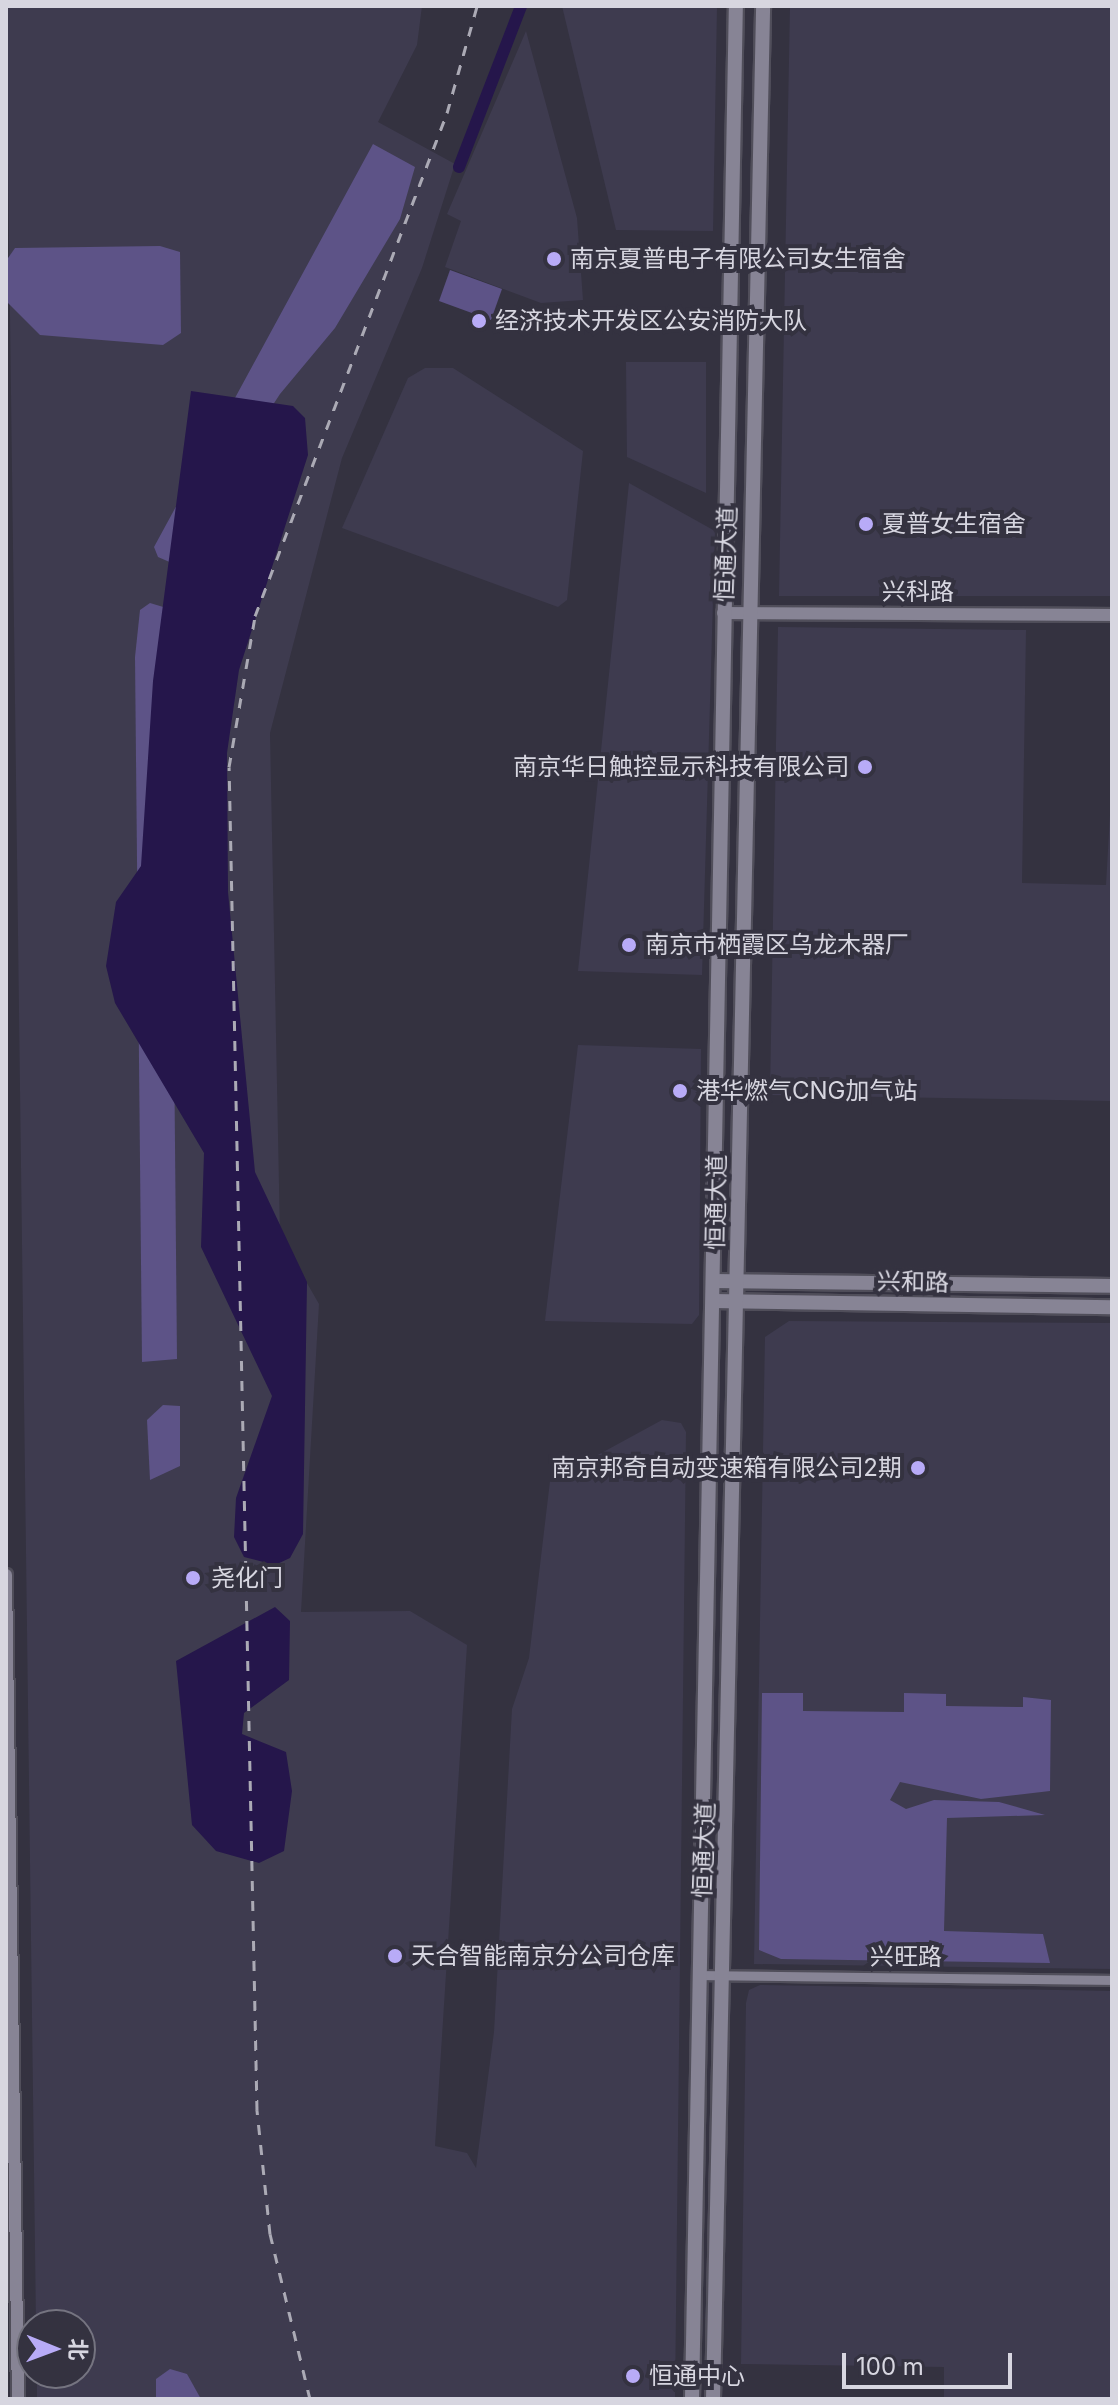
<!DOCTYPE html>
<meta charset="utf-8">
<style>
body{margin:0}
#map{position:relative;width:1118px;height:2405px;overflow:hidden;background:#343240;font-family:Inter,"Noto Sans SC",sans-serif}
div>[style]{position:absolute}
.built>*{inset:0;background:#3e3b4f}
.green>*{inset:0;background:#5d5387}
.water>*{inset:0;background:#25164b}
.canal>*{height:12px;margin:-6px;padding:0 6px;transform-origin:6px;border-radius:6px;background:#25164b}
.roads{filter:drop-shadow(2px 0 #504e5a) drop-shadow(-2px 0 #504e5a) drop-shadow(0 2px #504e5a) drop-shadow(0 -2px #504e5a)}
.minor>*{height:9px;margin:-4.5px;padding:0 4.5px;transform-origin:4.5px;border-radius:4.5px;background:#878495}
.tertiary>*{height:12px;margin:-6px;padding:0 6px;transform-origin:6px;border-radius:6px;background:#878495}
.secondary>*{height:14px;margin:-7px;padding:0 7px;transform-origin:7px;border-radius:7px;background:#878495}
.rail>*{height:3px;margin-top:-1.5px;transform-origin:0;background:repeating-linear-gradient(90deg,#abaab5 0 10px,transparent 0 20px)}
.dots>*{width:22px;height:22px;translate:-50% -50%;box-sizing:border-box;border:4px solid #343240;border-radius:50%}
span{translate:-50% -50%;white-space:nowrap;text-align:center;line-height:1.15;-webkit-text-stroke:8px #343240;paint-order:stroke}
.poi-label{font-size:24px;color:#d7d6e0}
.left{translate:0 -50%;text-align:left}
.right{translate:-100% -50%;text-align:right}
.street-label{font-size:24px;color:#d7d6e0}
.frame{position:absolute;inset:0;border:8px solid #d7d6e0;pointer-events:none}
.north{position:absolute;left:16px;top:2309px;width:80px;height:80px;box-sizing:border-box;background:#343240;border:2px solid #757480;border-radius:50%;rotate:91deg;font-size:22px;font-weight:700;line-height:32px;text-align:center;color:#d7d6e0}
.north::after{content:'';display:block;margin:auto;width:28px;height:36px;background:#b8abf7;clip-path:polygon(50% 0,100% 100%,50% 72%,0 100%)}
.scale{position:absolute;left:842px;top:2353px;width:170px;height:36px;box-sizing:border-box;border:4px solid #d7d6e0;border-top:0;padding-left:10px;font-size:24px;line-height:28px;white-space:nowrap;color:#d7d6e0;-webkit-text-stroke:6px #343240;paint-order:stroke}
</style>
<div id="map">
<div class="built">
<div style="clip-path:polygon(6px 6px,422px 6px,417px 45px,378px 122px,455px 164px,422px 268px,342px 458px,270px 733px,280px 1236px,319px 1304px,301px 1612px,410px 1611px,467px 1645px,435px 2146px,467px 2153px,476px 2168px,494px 2032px,512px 1709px,529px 1658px,550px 1481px,662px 1420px,681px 1423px,686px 1432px,675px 2399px,37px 2399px,37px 2373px,80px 2373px,80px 2325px,36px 2325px)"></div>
<div style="clip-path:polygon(562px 6px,717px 6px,713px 231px,616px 230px)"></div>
<div style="clip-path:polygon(790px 6px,1112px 6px,1112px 596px,779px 596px)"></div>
<div style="clip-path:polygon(526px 31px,577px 218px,583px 300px,541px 303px,445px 267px,461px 221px,447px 214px)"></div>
<div style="clip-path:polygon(626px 362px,706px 362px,706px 493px,627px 457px)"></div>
<div style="clip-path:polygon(425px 368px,453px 368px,583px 451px,567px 600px,558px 607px,342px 528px,408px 378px)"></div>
<div style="clip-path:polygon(629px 483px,715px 531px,702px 975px,578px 971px)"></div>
<div style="clip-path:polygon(778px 627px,1026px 630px,1022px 883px,1106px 885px,1112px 779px,1112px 1101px,770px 1095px)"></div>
<div style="clip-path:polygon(578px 1045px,701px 1049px,699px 1315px,692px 1324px,545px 1321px)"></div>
<div style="clip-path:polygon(789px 1321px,1112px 1323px,1112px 1969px,754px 1964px,765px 1337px)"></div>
<div style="clip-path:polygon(760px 1985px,1112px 1991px,1112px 2399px,944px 2399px,944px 2367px,741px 2364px,746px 2003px,749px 1990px)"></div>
</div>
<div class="green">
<div style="clip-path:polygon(373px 144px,415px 167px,400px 219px,335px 328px,280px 394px,220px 486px,188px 570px,158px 557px,154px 547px)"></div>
<div style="clip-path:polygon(160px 246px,180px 252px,181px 333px,163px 345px,40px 335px,6px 301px,6px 261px,15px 248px)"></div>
<div style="clip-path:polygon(450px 270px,502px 289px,491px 320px,439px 301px)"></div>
<div style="clip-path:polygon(150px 603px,170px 609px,177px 1359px,142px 1362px,135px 657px,140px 610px)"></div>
<div style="clip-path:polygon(163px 1405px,180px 1406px,180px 1466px,150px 1480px,147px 1420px)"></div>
<div style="clip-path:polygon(762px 1693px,803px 1693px,803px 1711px,904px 1712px,904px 1693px,946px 1694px,946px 1706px,1023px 1707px,1023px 1697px,1051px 1700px,1050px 1791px,981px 1799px,900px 1782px,890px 1800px,906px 1809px,934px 1800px,999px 1802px,1045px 1815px,947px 1818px,944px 1931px,1043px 1934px,1050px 1963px,781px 1959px,759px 1950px)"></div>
<div style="clip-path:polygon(170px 2369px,187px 2374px,201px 2399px,156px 2399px,156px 2379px)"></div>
</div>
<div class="water">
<div style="clip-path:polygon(191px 391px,293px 406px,305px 418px,308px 455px,239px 670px,227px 753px,228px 892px,255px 1172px,307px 1282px,303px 1534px,290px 1558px,275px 1565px,244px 1557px,234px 1537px,236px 1498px,272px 1396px,201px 1247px,204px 1153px,115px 1003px,106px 966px,116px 902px,141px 866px,153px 681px)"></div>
<div style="clip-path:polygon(275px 1607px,290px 1621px,289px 1680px,244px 1713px,242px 1734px,286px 1752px,292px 1791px,284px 1851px,259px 1863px,216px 1851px,192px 1825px,176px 1661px)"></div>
</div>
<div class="canal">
<div style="left:459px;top:167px;width:173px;rotate:-68.9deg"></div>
</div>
<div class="roads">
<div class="minor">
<div style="left:700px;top:1975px;width:412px;rotate:0.7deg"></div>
</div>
<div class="tertiary">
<div style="left:723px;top:613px;width:389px;rotate:0.3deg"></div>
<div style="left:6px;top:1575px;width:824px;rotate:89.17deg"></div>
</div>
<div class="secondary">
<div style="left:713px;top:1281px;width:399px;rotate:0.7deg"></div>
<div style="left:713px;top:1301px;width:399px;rotate:0.9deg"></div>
<div style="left:692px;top:2399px;width:2393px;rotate:-88.95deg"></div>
<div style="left:713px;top:2399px;width:2394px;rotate:-88.8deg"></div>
</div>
</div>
<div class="rail">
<div style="left:310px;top:2399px;width:170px;rotate:-103.6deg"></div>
<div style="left:270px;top:2234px;width:125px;rotate:-96deg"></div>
<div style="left:257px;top:2110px;width:1343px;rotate:-91.19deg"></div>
<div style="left:229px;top:767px;width:153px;rotate:-80.2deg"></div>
<div style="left:255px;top:616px;width:538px;rotate:-69.11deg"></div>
<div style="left:447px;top:113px;width:111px;rotate:-74.3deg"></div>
</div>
<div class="dots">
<div style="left:554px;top:259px;background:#b8abf7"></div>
<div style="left:479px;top:321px;background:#b8abf7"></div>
<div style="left:866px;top:524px;background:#b8abf7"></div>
<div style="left:865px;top:767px;background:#b8abf7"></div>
<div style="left:629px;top:945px;background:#b8abf7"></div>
<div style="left:680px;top:1091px;background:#b8abf7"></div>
<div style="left:918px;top:1468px;background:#b8abf7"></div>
<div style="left:193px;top:1578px;background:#b8abf7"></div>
<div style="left:395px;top:1956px;background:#b8abf7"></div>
<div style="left:633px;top:2376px;background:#b8abf7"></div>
</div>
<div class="poi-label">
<span class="left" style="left:570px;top:259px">南京夏普电子有限公司女生宿舍</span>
<span class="left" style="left:495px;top:321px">经济技术开发区公安消防大队</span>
<span class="left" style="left:882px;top:524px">夏普女生宿舍</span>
<span class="right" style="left:849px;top:767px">南京华日触控显示科技有限公司</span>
<span class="left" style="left:645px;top:945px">南京市栖霞区乌龙木器厂</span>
<span class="left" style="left:696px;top:1091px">港华燃气CNG加气站</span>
<span class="right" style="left:902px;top:1468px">南京邦奇自动变速箱有限公司2期</span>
<span class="left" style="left:211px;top:1578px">尧化门</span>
<span class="left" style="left:411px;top:1956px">天合智能南京分公司仓库</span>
<span class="left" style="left:649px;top:2376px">恒通中心</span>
</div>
<div class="street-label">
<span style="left:726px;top:554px;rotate:-88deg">恒通大道</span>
<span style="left:918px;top:592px">兴科路</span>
<span style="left:716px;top:1202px;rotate:-89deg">恒通大道</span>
<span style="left:913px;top:1282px;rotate:1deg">兴和路</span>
<span style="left:704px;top:1850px;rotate:-88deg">恒通大道</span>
<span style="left:906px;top:1957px">兴旺路</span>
</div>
<div class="frame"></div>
<div class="north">北</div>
<div class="scale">100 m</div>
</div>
